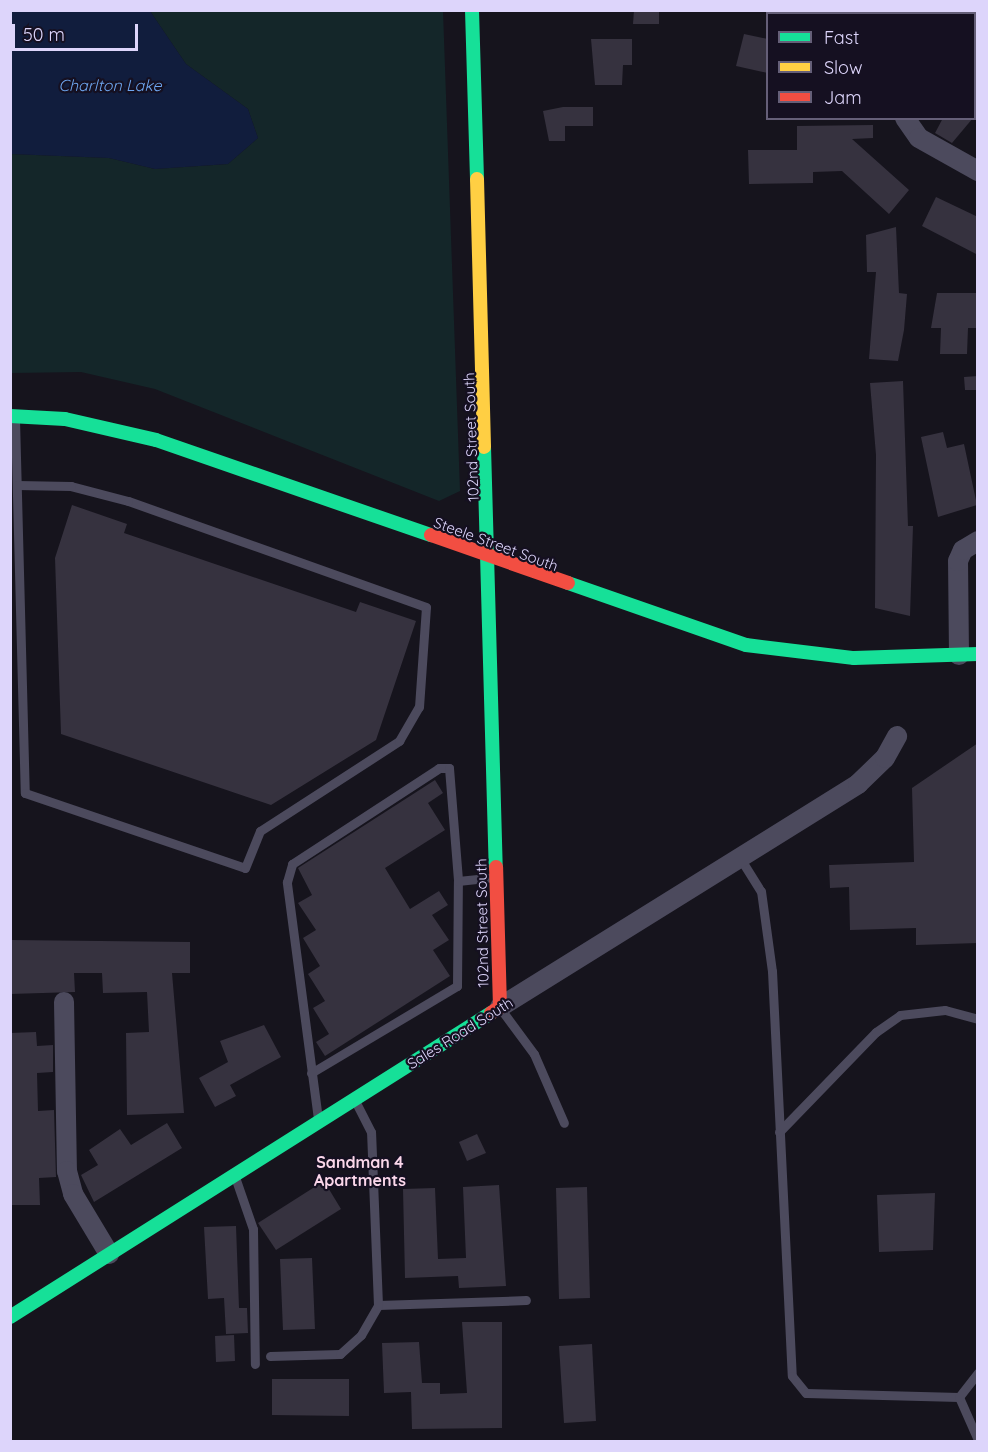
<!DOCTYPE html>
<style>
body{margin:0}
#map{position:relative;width:988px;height:1452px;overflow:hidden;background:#16141d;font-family:Quicksand,sans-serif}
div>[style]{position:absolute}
.green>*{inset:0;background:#142629}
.water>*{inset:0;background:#111d3d}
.building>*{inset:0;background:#36323f}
.lane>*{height:9px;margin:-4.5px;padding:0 4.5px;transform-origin:4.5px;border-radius:4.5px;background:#4c4a5d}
.street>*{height:20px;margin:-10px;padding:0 10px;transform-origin:10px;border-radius:10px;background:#4c4a5d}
.fast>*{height:14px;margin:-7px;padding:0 7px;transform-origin:7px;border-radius:7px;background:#16e098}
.slow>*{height:14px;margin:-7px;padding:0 7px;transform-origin:7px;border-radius:7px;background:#ffcf43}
.jam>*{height:14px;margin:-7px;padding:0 7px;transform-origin:7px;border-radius:7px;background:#f24e42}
span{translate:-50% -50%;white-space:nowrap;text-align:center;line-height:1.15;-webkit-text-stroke:4.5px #151021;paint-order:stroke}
.street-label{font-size:15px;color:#ddd5fb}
.water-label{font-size:16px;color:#6ea6f0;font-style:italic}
.neighbourhood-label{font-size:16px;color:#fbd7ea;font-weight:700}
.frame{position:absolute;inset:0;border:12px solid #ddd5fb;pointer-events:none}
.legend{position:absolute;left:766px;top:12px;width:210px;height:108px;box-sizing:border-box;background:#151021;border:2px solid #655f78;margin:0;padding:8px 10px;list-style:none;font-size:18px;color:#ddd5fb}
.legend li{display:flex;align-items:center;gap:12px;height:30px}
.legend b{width:30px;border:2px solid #655f78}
.scale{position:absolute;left:12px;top:24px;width:126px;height:27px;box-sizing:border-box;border:3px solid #ddd5fb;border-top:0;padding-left:8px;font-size:18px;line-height:21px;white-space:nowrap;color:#ddd5fb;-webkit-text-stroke:4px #151021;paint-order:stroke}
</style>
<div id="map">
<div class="green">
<div style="clip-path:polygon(150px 11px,443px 11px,460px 491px,439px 501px,155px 389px,81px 372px,11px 373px,11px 154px,109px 158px,155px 169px,228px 164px,258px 138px,248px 109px,186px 64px)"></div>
</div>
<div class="water">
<div style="clip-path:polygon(11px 10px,150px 11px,186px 64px,248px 109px,258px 138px,228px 164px,155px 169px,109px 158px,11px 154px)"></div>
</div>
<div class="building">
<div style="clip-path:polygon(634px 10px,659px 10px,659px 24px,633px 24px)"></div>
<div style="clip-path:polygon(744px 34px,768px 39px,768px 73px,736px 66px)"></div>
<div style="clip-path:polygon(591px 39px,632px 39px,632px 65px,623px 65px,622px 85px,595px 85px)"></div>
<div style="clip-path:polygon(563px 107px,593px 107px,593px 126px,565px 126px,565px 141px,549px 141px,543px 111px)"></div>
<div style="clip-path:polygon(943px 118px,973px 118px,952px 143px,935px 133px)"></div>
<div style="clip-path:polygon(873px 125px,873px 138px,852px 139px,909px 190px,889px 214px,842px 171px,813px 172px,813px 183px,749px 184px,748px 150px,797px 150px,797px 126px)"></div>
<div style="clip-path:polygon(936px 197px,978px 217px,978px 255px,922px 226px)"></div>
<div style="clip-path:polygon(896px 227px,899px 293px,907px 294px,904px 330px,898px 361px,869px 359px,876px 272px,867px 272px,866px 235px)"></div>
<div style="clip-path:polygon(937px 293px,978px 293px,978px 328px,968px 328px,967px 354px,940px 354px,941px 328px,931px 328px)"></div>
<div style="clip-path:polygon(978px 376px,978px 390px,965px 390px,964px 377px)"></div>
<div style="clip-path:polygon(903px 381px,908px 526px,913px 526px,910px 616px,875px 608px,876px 455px,870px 383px)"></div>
<div style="clip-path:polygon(943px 432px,947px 448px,964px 444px,977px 505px,938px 517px,921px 437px)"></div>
<div style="clip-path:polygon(72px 505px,127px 524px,124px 533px,356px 612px,360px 602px,416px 621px,376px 740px,271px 805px,61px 734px,55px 558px)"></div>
<div style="clip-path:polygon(978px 743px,978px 943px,916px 945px,916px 928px,850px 930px,849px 887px,830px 888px,829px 865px,914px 862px,912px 788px)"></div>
<div style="clip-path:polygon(435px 780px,443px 793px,428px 803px,445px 830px,385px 868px,410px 909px,439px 891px,448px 905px,432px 915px,449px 940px,433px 950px,450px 976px,325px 1056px,316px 1042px,329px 1034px,313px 1008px,325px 1001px,308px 974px,320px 966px,303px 938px,316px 930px,298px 903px,312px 895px,298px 868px)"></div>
<div style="clip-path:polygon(10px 940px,190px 942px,190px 973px,172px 973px,184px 1113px,127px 1115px,126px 1033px,149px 1032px,147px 992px,103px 993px,102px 973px,74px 973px,75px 992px,10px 994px)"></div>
<div style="clip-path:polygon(264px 1025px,281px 1057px,230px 1085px,236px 1096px,215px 1107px,199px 1078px,228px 1062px,220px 1041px)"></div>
<div style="clip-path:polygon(36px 1032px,37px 1046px,53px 1045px,53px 1072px,37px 1073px,38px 1111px,54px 1110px,56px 1177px,39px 1178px,40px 1205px,10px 1205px,10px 1033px)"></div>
<div style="clip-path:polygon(167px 1123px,182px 1148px,94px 1202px,81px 1175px,98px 1165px,89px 1150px,120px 1129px,131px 1145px)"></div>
<div style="clip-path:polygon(477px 1134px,486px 1153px,467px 1161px,459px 1142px)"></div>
<div style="clip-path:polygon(324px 1181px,341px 1209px,276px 1250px,258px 1223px)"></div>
<div style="clip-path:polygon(499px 1185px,506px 1286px,459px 1288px,458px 1276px,405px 1278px,403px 1189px,435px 1188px,438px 1259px,466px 1258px,463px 1187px)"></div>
<div style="clip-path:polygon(587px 1187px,590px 1298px,559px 1299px,556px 1188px)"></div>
<div style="clip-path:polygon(935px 1193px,933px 1250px,879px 1252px,877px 1195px)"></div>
<div style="clip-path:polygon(236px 1226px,239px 1308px,247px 1308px,248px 1333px,226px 1334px,224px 1298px,208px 1299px,204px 1227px)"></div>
<div style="clip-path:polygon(312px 1258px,315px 1329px,283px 1330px,280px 1259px)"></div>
<div style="clip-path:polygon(462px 1322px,502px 1322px,502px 1428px,412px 1429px,411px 1392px,384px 1393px,382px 1343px,419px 1342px,422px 1383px,440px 1383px,440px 1394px,467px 1393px)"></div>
<div style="clip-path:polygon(234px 1335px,235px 1361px,216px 1362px,215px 1336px)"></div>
<div style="clip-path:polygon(592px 1344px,596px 1421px,564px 1423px,559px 1346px)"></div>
<div style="clip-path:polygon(272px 1379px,349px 1379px,349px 1416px,272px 1415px)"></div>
</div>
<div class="lane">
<div style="left:15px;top:419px;width:374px;rotate:88.5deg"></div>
<div style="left:25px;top:793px;width:232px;rotate:18.8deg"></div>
<div style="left:245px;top:868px;width:40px;rotate:-68deg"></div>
<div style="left:260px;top:831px;width:166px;rotate:-32.9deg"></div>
<div style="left:399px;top:741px;width:39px;rotate:-60deg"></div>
<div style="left:419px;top:707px;width:100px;rotate:-86deg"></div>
<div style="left:426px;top:607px;width:316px;rotate:-160.4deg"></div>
<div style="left:128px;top:501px;width:59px;rotate:-165.3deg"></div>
<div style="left:71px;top:486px;width:54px;rotate:-178.9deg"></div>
<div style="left:740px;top:858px;width:39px;rotate:58deg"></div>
<div style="left:761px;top:891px;width:81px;rotate:82.2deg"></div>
<div style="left:772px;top:971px;width:405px;rotate:87.2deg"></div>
<div style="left:792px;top:1376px;width:22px;rotate:51deg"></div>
<div style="left:806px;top:1393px;width:153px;rotate:1.5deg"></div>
<div style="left:500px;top:1008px;width:57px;rotate:53.5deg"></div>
<div style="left:534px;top:1054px;width:75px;rotate:66.5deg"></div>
<div style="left:311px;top:1073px;width:170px;rotate:-30.8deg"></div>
<div style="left:457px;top:986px;width:105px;rotate:-89.5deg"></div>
<div style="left:318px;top:1119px;width:239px;rotate:-97.5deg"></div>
<div style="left:287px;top:882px;width:19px;rotate:-74deg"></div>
<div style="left:292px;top:864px;width:176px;rotate:-33.1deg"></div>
<div style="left:439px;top:768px;width:10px"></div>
<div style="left:449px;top:768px;width:113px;rotate:85.4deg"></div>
<div style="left:458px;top:881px;width:37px;rotate:-6deg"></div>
<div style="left:779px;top:1132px;width:139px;rotate:-45.9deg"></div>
<div style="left:876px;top:1032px;width:29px;rotate:-35deg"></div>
<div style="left:900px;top:1015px;width:45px;rotate:-6.3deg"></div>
<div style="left:945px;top:1010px;width:34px;rotate:15deg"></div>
<div style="left:235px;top:1177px;width:55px;rotate:70.9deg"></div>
<div style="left:253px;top:1229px;width:135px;rotate:89.2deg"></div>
<div style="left:378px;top:1305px;width:148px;rotate:-1.9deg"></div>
<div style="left:270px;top:1356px;width:70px;rotate:-1.6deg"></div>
<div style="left:340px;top:1354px;width:28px;rotate:-42deg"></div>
<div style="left:361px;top:1335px;width:34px;rotate:-60deg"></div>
<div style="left:378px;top:1305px;width:173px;rotate:-92.3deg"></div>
<div style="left:371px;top:1132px;width:34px;rotate:-117deg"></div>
<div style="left:959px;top:1397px;width:47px;rotate:66.2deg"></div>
<div style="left:959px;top:1397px;width:31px;rotate:-52deg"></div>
</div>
<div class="street">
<div style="left:952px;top:14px;width:4px;rotate:-76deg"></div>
<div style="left:905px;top:118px;width:24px;rotate:55deg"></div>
<div style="left:919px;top:138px;width:68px;rotate:29.2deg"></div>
<div style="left:959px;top:655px;width:94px;rotate:-90.6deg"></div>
<div style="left:958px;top:561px;width:12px;rotate:-66deg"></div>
<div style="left:963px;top:550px;width:17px;rotate:-31deg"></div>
<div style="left:64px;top:1002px;width:169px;rotate:89deg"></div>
<div style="left:67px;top:1171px;width:24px;rotate:75deg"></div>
<div style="left:73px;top:1194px;width:70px;rotate:59deg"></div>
<div style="left:500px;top:1007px;width:422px;rotate:-31.9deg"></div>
<div style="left:858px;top:784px;width:37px;rotate:-44deg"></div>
<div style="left:885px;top:758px;width:25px;rotate:-61deg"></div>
</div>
<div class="fast">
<div style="left:472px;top:10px;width:169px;rotate:88.3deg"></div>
<div style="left:10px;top:416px;width:55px;rotate:3.1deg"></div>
<div style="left:65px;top:419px;width:93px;rotate:13deg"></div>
<div style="left:156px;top:440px;width:291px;rotate:19.1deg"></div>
<div style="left:484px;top:447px;width:420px;rotate:88.4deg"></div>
<div style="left:568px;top:583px;width:188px;rotate:19.2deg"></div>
<div style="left:746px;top:645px;width:109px;rotate:6.9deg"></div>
<div style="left:854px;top:658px;width:124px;rotate:-1.8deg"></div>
<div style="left:10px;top:1317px;width:569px;rotate:-32.29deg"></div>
</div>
<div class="slow">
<div style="left:477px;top:179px;width:268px;rotate:88.5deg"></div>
</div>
<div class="jam">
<div style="left:431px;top:535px;width:145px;rotate:19.3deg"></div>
<div style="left:491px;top:1013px;width:11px;rotate:-34deg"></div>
<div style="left:500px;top:1007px;width:140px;rotate:-91.6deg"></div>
</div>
<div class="street-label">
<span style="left:471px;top:437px;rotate:-92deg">102nd Street South</span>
<span style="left:496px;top:544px;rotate:20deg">Steele Street South</span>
<span style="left:482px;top:923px;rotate:-91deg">102nd Street South</span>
<span style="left:460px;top:1033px;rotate:-32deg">Sales Road South</span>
</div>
<div class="water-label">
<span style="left:110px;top:85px">Charlton Lake</span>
</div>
<div class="neighbourhood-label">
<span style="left:360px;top:1171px">Sandman 4<br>Apartments</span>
</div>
<div class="frame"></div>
<ul class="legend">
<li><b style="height:8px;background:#16e098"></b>Fast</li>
<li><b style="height:8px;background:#ffcf43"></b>Slow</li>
<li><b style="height:8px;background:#f24e42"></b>Jam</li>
</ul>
<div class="scale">50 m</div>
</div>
